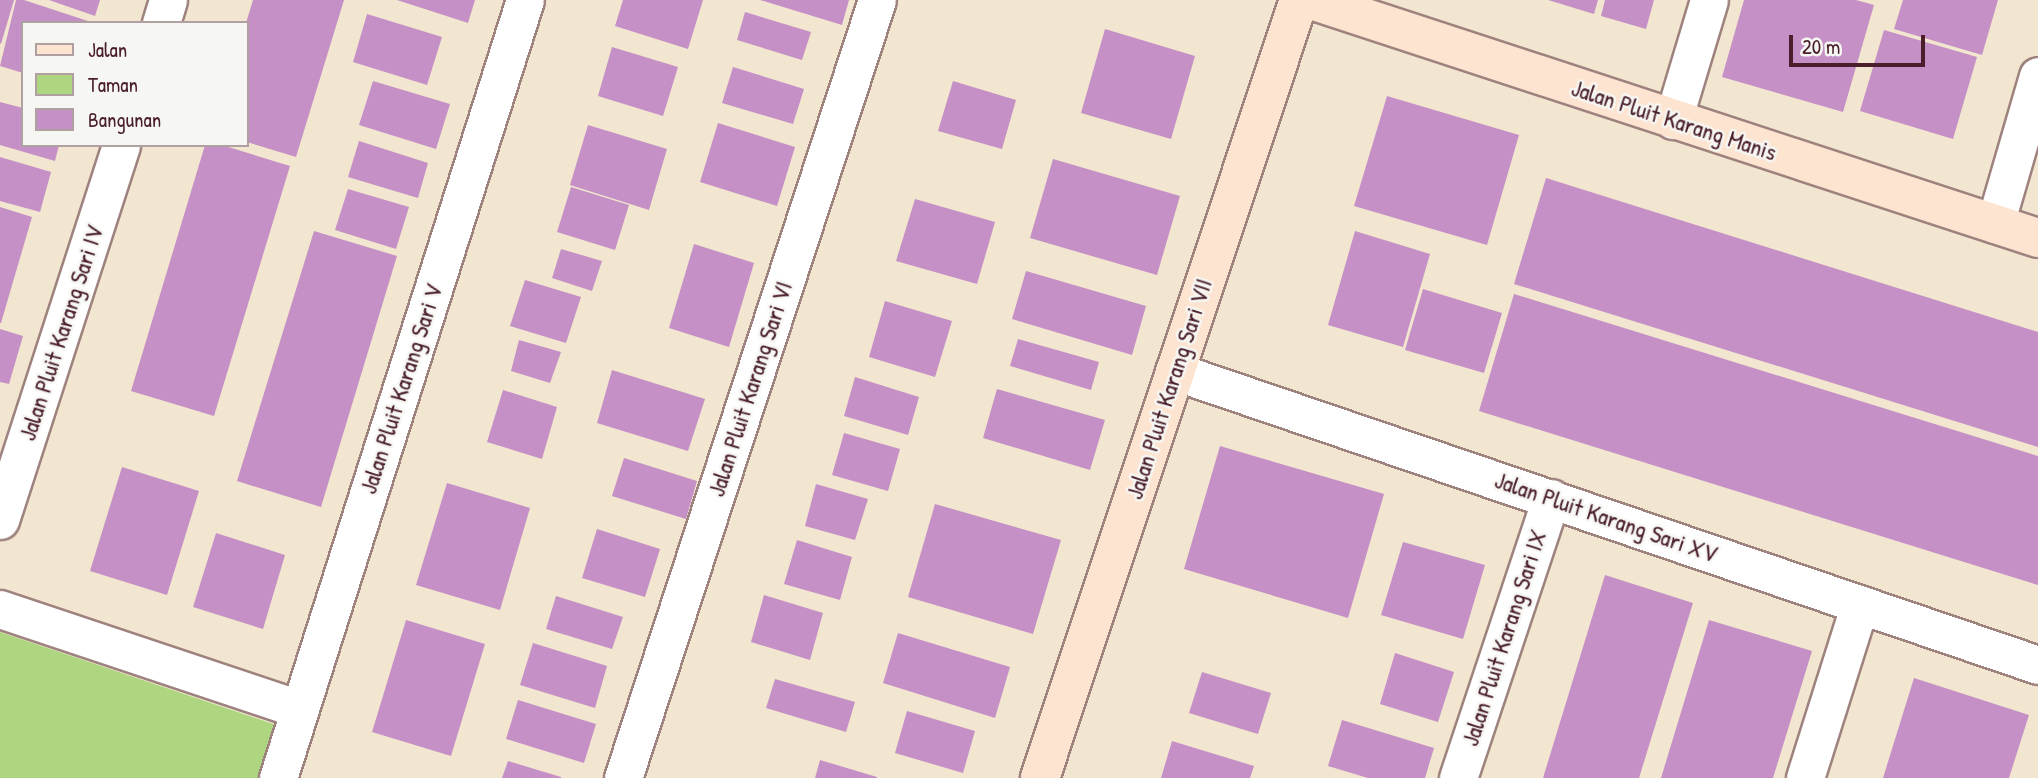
<!DOCTYPE html>
<style>
body{margin:0}
#map{position:relative;width:2038px;height:778px;overflow:hidden;background:#f2e6d0;font-family:"Patrick Hand",sans-serif}
div>[style]{position:absolute}
.green>*{inset:0;background:#aed580}
.building>*{inset:0;background:#c590c5}
.roads{filter:drop-shadow(2px 0 #9e827e) drop-shadow(-2px 0 #9e827e) drop-shadow(0 2px #9e827e) drop-shadow(0 -2px #9e827e)}
.street>*{height:37px;margin:-18.5px;padding:0 18.5px;transform-origin:18.5px;border-radius:18.5px;background:#fff}
.secondary>*{height:38px;margin:-19px;padding:0 19px;transform-origin:19px;border-radius:19px;background:#fde4d0}
span{translate:-50% -50%;white-space:nowrap;text-align:center;line-height:1.15;-webkit-text-stroke:5px #f6f6f2;paint-order:stroke}
.street-label{font-size:24px;color:#4a1f2b}
.legend{position:absolute;left:21px;top:21px;width:228px;height:126px;box-sizing:border-box;background:#f6f6f2;border:2px solid #b1a0a2;margin:0;padding:9px 12px;list-style:none;font-size:21px;color:#4a1f2b}
.legend li{display:flex;align-items:center;gap:14px;height:35px}
.legend b{width:35px;border:2px solid #b1a0a2}
.scale{position:absolute;left:1789px;top:35px;width:136px;height:32px;box-sizing:border-box;border:4px solid #4a1f2b;border-top:0;padding-left:9px;font-size:21px;line-height:24px;white-space:nowrap;color:#4a1f2b;-webkit-text-stroke:5px #f6f6f2;paint-order:stroke}
</style>
<div id="map">
<div class="green">
<div style="clip-path:polygon(0 632px,276px 725px,258px 778px,0 778px)"></div>
</div>
<div class="building">
<div style="clip-path:polygon(0 0,14px 0,1px 44px,0 43px)"></div>
<div style="clip-path:polygon(16px 0,24px 0,94px 23px,23px 23px,23px 73px,0 66px)"></div>
<div style="clip-path:polygon(49px 0,100px 0,95px 16px)"></div>
<div style="clip-path:polygon(253px 0,344px 0,296px 157px,247px 142px,246px 23px)"></div>
<div style="clip-path:polygon(397px 0,475px 0,468px 23px)"></div>
<div style="clip-path:polygon(623px 0,703px 0,688px 49px,615px 26px)"></div>
<div style="clip-path:polygon(760px 0,849px 0,842px 25px)"></div>
<div style="clip-path:polygon(1548px 0,1598px 0,1594px 14px)"></div>
<div style="clip-path:polygon(1605px 0,1654px 0,1646px 29px,1601px 16px)"></div>
<div style="clip-path:polygon(1744px 0,1856px 0,1874px 5px,1843px 112px,1722px 77px)"></div>
<div style="clip-path:polygon(1903px 0,1998px 0,1982px 55px,1894px 29px)"></div>
<div style="clip-path:polygon(745px 12px,811px 32px,802px 60px,737px 40px)"></div>
<div style="clip-path:polygon(367px 14px,442px 37px,427px 85px,353px 62px)"></div>
<div style="clip-path:polygon(1105px 29px,1195px 56px,1171px 139px,1081px 113px)"></div>
<div style="clip-path:polygon(1884px 30px,1977px 57px,1953px 139px,1860px 111px)"></div>
<div style="clip-path:polygon(612px 47px,678px 67px,663px 116px,598px 96px)"></div>
<div style="clip-path:polygon(733px 67px,804px 89px,793px 124px,722px 103px)"></div>
<div style="clip-path:polygon(373px 81px,450px 104px,436px 149px,359px 125px)"></div>
<div style="clip-path:polygon(953px 81px,1016px 100px,1002px 149px,938px 131px)"></div>
<div style="clip-path:polygon(1387px 96px,1519px 135px,1487px 245px,1354px 206px)"></div>
<div style="clip-path:polygon(0 102px,23px 108px,23px 145px,59px 145px,55px 161px,0 145px)"></div>
<div style="clip-path:polygon(718px 123px,795px 147px,777px 206px,700px 182px)"></div>
<div style="clip-path:polygon(588px 125px,667px 149px,649px 210px,570px 185px)"></div>
<div style="clip-path:polygon(359px 141px,428px 163px,418px 198px,348px 177px)"></div>
<div style="clip-path:polygon(205px 145px,222px 145px,290px 166px,214px 416px,131px 391px)"></div>
<div style="clip-path:polygon(0 157px,51px 172px,40px 212px,0 201px)"></div>
<div style="clip-path:polygon(1053px 159px,1180px 196px,1157px 275px,1030px 238px)"></div>
<div style="clip-path:polygon(1546px 178px,2038px 332px,2038px 447px,1514px 284px)"></div>
<div style="clip-path:polygon(571px 187px,629px 205px,615px 250px,557px 232px)"></div>
<div style="clip-path:polygon(348px 189px,409px 207px,396px 249px,335px 230px)"></div>
<div style="clip-path:polygon(915px 199px,995px 222px,977px 284px,896px 261px)"></div>
<div style="clip-path:polygon(0 207px,32px 217px,1px 323px,0 323px)"></div>
<div style="clip-path:polygon(314px 231px,397px 256px,321px 507px,237px 481px)"></div>
<div style="clip-path:polygon(1355px 231px,1430px 254px,1403px 347px,1328px 325px)"></div>
<div style="clip-path:polygon(694px 244px,754px 263px,729px 347px,669px 328px)"></div>
<div style="clip-path:polygon(561px 249px,602px 261px,592px 291px,552px 278px)"></div>
<div style="clip-path:polygon(1026px 271px,1146px 306px,1132px 355px,1012px 319px)"></div>
<div style="clip-path:polygon(525px 280px,581px 297px,566px 343px,510px 326px)"></div>
<div style="clip-path:polygon(1423px 289px,1502px 313px,1484px 373px,1405px 350px)"></div>
<div style="clip-path:polygon(1514px 294px,2038px 456px,2038px 585px,1479px 411px)"></div>
<div style="clip-path:polygon(885px 301px,952px 321px,935px 377px,869px 357px)"></div>
<div style="clip-path:polygon(0 329px,23px 336px,9px 384px,0 382px)"></div>
<div style="clip-path:polygon(1018px 339px,1099px 362px,1091px 390px,1010px 366px)"></div>
<div style="clip-path:polygon(519px 340px,561px 352px,550px 383px,511px 371px)"></div>
<div style="clip-path:polygon(612px 370px,705px 399px,688px 451px,597px 423px)"></div>
<div style="clip-path:polygon(855px 377px,919px 397px,908px 435px,844px 416px)"></div>
<div style="clip-path:polygon(997px 389px,1105px 420px,1090px 470px,983px 438px)"></div>
<div style="clip-path:polygon(503px 390px,557px 407px,542px 459px,487px 442px)"></div>
<div style="clip-path:polygon(844px 433px,900px 449px,888px 491px,832px 475px)"></div>
<div style="clip-path:polygon(1220px 446px,1384px 494px,1348px 618px,1184px 569px)"></div>
<div style="clip-path:polygon(624px 458px,697px 481px,686px 519px,612px 496px)"></div>
<div style="clip-path:polygon(122px 467px,199px 491px,167px 595px,90px 571px)"></div>
<div style="clip-path:polygon(447px 483px,530px 508px,500px 610px,416px 585px)"></div>
<div style="clip-path:polygon(816px 484px,868px 499px,855px 540px,805px 526px)"></div>
<div style="clip-path:polygon(935px 504px,1061px 540px,1033px 634px,908px 597px)"></div>
<div style="clip-path:polygon(597px 529px,660px 549px,645px 597px,582px 578px)"></div>
<div style="clip-path:polygon(216px 533px,285px 555px,263px 629px,193px 607px)"></div>
<div style="clip-path:polygon(797px 540px,852px 557px,840px 600px,784px 584px)"></div>
<div style="clip-path:polygon(1403px 542px,1485px 565px,1463px 639px,1381px 615px)"></div>
<div style="clip-path:polygon(1605px 575px,1693px 603px,1639px 778px,1543px 778px)"></div>
<div style="clip-path:polygon(764px 595px,823px 613px,810px 660px,751px 642px)"></div>
<div style="clip-path:polygon(556px 596px,623px 617px,612px 649px,546px 629px)"></div>
<div style="clip-path:polygon(406px 620px,485px 644px,451px 756px,372px 732px)"></div>
<div style="clip-path:polygon(1709px 620px,1812px 651px,1773px 778px,1661px 778px)"></div>
<div style="clip-path:polygon(898px 633px,1010px 667px,995px 718px,883px 683px)"></div>
<div style="clip-path:polygon(533px 643px,607px 666px,595px 708px,520px 685px)"></div>
<div style="clip-path:polygon(1395px 653px,1454px 672px,1438px 722px,1380px 704px)"></div>
<div style="clip-path:polygon(1202px 672px,1271px 693px,1258px 734px,1189px 713px)"></div>
<div style="clip-path:polygon(1914px 678px,2029px 715px,2009px 778px,1883px 778px)"></div>
<div style="clip-path:polygon(775px 679px,855px 702px,846px 732px,766px 708px)"></div>
<div style="clip-path:polygon(518px 700px,596px 724px,584px 763px,506px 739px)"></div>
<div style="clip-path:polygon(907px 711px,975px 731px,963px 773px,895px 753px)"></div>
<div style="clip-path:polygon(1342px 720px,1434px 748px,1425px 778px,1368px 778px,1328px 766px)"></div>
<div style="clip-path:polygon(1172px 741px,1254px 766px,1250px 778px,1161px 778px)"></div>
<div style="clip-path:polygon(820px 760px,877px 777px,877px 778px,815px 778px)"></div>
<div style="clip-path:polygon(508px 761px,561px 777px,561px 778px,502px 778px)"></div>
</div>
<div class="roads">
<div class="street">
<div style="left:161px;top:23px;width:24px;rotate:-73deg"></div>
<div style="left:1673px;top:120px;width:125px;rotate:-73.3deg"></div>
<div style="left:1995px;top:224px;width:154px;rotate:-73.8deg"></div>
<div style="left:1174px;top:371px;width:913px;rotate:18.79deg"></div>
<div style="left:0;top:520px;width:394px;rotate:-72.1deg"></div>
<div style="left:0;top:609px;width:315px;rotate:18.5deg"></div>
<div style="left:278px;top:778px;width:816px;rotate:-72.39deg"></div>
<div style="left:623px;top:778px;width:818px;rotate:-71.92deg"></div>
<div style="left:1458px;top:778px;width:295px;rotate:-71.6deg"></div>
<div style="left:1805px;top:778px;width:182px;rotate:-72.5deg"></div>
</div>
<div class="secondary">
<div style="left:1311px;top:0;width:765px;rotate:18.13deg"></div>
<div style="left:1040px;top:778px;width:820px;rotate:-71.59deg"></div>
</div>
</div>
<div class="street-label">
<span style="left:1674px;top:120px;rotate:18deg">Jalan Pluit Karang Manis</span>
<span style="left:61px;top:333px;rotate:-72deg">Jalan Pluit Karang Sari IV</span>
<span style="left:401px;top:389px;rotate:-72deg">Jalan Pluit Karang Sari V</span>
<span style="left:750px;top:389px;rotate:-72deg">Jalan Pluit Karang Sari VI</span>
<span style="left:1169px;top:389px;rotate:-72deg">Jalan Pluit Karang Sari VII</span>
<span style="left:1606px;top:517px;rotate:19deg">Jalan Pluit Karang Sari XV</span>
<span style="left:1504px;top:638px;rotate:-72deg">Jalan Pluit Karang Sari IX</span>
</div>
<ul class="legend">
<li><b style="height:9px;background:#fde4d0"></b>Jalan</li>
<li><b style="height:19px;background:#aed580"></b>Taman</li>
<li><b style="height:19px;background:#c590c5"></b>Bangunan</li>
</ul>
<div class="scale">20 m</div>
</div>
